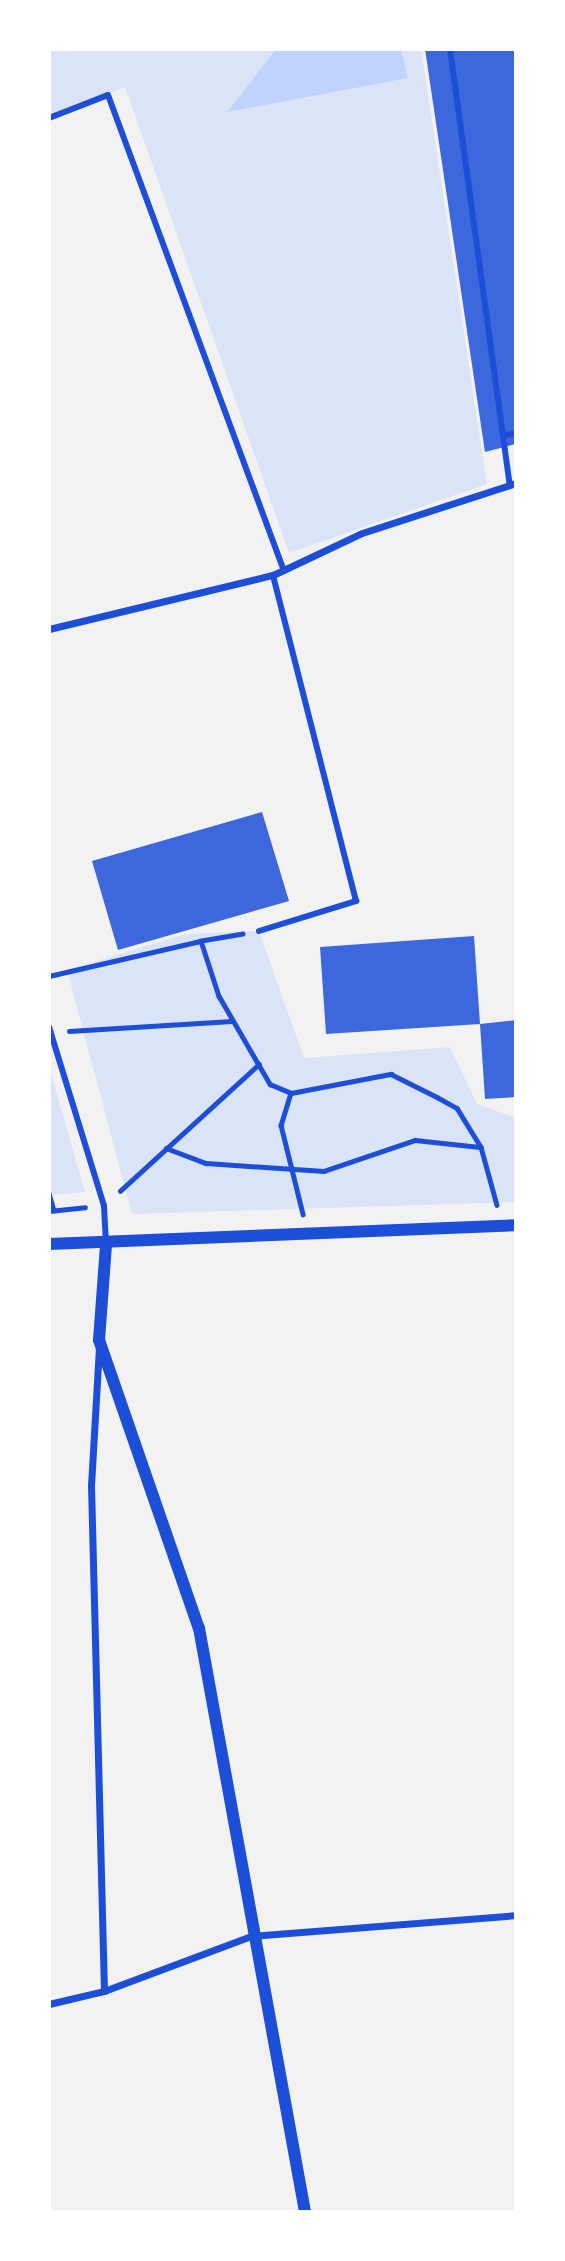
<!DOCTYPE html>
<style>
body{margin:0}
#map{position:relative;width:565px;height:2261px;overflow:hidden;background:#f2f2f2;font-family:"Roboto Serif",serif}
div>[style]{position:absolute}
.green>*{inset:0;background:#dbe4f7}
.water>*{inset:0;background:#bfd3fe}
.building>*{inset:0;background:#3d67dc}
.path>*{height:4.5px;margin:-2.25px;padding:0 2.25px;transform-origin:2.25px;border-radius:2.25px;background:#1d4ed8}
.pedestrian>*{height:6px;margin:-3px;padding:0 3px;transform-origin:3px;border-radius:3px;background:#1d4ed8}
.minor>*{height:7px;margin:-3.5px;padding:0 3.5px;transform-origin:3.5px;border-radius:3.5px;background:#1d4ed8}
.tertiary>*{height:12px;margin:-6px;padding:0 6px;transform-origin:6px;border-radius:6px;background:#1d4ed8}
span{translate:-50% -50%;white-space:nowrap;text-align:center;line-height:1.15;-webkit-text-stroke:6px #fff;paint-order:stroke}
.frame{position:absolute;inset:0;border:51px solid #fff;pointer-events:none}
</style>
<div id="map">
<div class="green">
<div style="clip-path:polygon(49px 49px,276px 49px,228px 110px,408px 77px,401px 49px,421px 49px,487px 484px,289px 553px,125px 87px,49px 118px)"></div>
<div style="clip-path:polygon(259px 931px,304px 1058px,450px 1047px,477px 1104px,516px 1118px,516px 1202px,132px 1214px,67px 970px,185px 934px)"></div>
<div style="clip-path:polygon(49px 1066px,85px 1192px,49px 1195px)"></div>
</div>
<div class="water">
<div style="clip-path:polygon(276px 49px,401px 49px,408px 78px,227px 112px)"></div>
</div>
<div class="building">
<div style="clip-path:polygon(425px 49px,516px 49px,516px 444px,485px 452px)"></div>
<div style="clip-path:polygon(262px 812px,289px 901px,118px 950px,92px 861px)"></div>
<div style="clip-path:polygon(474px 936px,480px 1024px,516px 1020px,516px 1097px,485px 1099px,480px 1024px,326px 1034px,320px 947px)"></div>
</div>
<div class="path">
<div style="left:243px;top:934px;width:43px;rotate:170.5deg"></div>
<div style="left:201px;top:941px;width:58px;rotate:71.9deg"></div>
<div style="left:219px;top:996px;width:102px;rotate:59.9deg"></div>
<div style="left:270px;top:1084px;width:23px;rotate:23deg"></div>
<div style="left:291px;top:1093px;width:102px;rotate:-10.8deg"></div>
<div style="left:391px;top:1074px;width:51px;rotate:26.6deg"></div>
<div style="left:437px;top:1097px;width:23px;rotate:29deg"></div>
<div style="left:457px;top:1108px;width:46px;rotate:58.4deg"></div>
<div style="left:481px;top:1147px;width:60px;rotate:74.6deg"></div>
<div style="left:49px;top:976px;width:156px;rotate:-13deg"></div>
<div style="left:69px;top:1031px;width:163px;rotate:-3.5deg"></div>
<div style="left:291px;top:1093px;width:34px;rotate:107deg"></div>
<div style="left:281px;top:1125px;width:92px;rotate:76.1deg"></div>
<div style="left:166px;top:1148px;width:43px;rotate:20.6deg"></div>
<div style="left:206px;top:1163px;width:118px;rotate:3.9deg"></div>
<div style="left:324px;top:1171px;width:96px;rotate:-18.8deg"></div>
<div style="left:415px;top:1140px;width:65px;rotate:6.1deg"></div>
<div style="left:120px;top:1191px;width:188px;rotate:-42.4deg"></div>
<div style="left:49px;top:1193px;width:18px;rotate:74deg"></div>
<div style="left:49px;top:1211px;width:36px;rotate:-6deg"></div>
</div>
<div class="pedestrian">
<div style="left:450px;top:49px;width:440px;rotate:82.2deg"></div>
<div style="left:49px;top:118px;width:63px;rotate:-21.3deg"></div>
<div style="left:108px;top:95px;width:507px;rotate:69.71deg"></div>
<div style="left:503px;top:436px;width:13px;rotate:-13deg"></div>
<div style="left:259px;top:931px;width:102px;rotate:-17.2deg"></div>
<div style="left:356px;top:901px;width:336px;rotate:-104.3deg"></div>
<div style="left:49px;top:1027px;width:187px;rotate:72.9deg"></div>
<div style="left:104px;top:1206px;width:35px;rotate:87deg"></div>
</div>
<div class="minor">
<div style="left:49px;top:629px;width:230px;rotate:-13.6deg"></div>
<div style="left:273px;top:575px;width:98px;rotate:-25.3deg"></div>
<div style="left:362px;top:533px;width:162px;rotate:-18deg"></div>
<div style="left:99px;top:1347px;width:138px;rotate:93.3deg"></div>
<div style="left:91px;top:1485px;width:506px;rotate:88.53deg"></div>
<div style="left:49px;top:2004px;width:57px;rotate:-13.3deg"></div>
<div style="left:104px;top:1991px;width:157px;rotate:-20.5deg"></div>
<div style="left:251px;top:1936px;width:266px;rotate:-4.5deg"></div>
</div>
<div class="tertiary">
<div style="left:49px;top:1244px;width:467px;rotate:-2.3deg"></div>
<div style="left:106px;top:1245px;width:95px;rotate:94.2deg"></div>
<div style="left:99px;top:1340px;width:305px;rotate:70.9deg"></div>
<div style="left:199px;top:1628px;width:594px;rotate:79.71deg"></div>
</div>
<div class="frame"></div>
</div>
